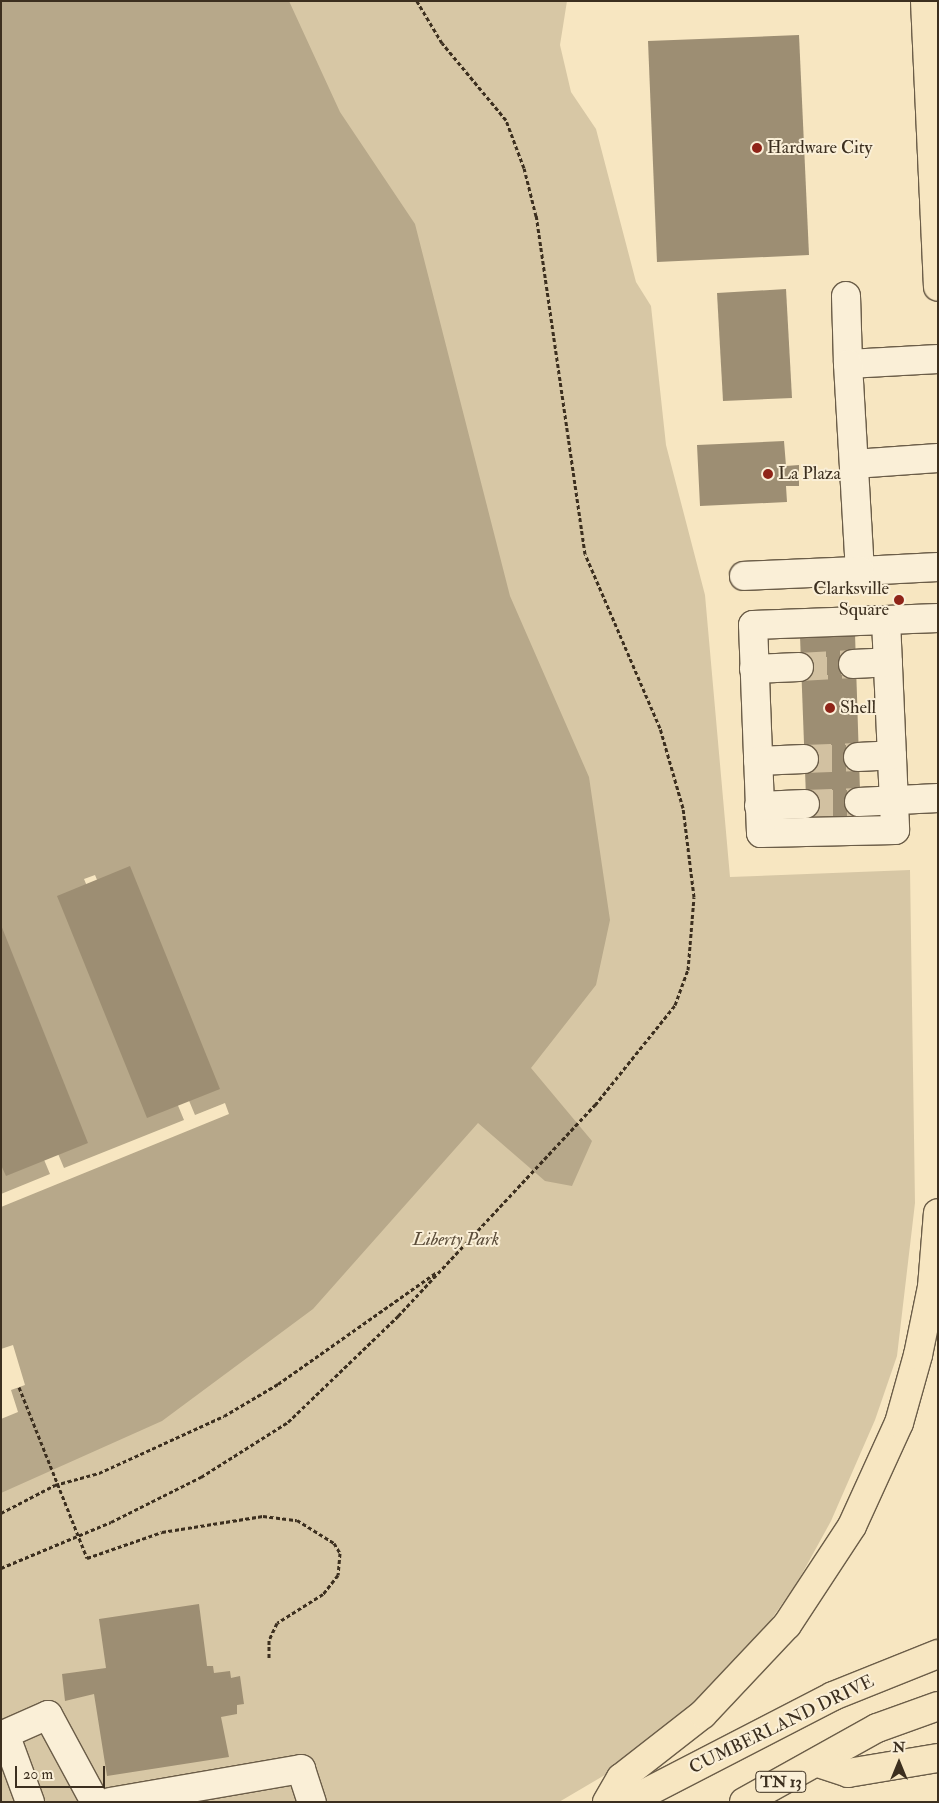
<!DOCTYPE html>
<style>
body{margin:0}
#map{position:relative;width:939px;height:1803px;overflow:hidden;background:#f7e6c1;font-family:"IM FELL Double Pica",serif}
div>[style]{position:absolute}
.green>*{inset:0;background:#d7c7a5}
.water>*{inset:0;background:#b7a88a}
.pier>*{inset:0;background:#f7e6c1}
.building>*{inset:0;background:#9d8e73}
.minor-tunnel>*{height:28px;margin-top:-14px;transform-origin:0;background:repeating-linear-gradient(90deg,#d2c1a1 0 28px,transparent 0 42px)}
.path>*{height:3px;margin-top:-1.5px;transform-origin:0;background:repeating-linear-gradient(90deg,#3c2f1f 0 4px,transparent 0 6.5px)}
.roads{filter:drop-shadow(1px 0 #6b5d48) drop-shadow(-1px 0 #6b5d48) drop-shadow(0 1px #6b5d48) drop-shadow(0 -1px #6b5d48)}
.minor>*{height:28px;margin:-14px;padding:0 14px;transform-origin:14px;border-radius:14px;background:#faefd7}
.major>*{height:28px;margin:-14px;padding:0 14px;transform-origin:14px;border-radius:14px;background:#f7e6c1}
.highway>*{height:28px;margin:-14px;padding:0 14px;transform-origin:14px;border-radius:14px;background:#f7e6c1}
.dots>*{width:14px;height:14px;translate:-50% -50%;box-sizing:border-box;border:2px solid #faefd7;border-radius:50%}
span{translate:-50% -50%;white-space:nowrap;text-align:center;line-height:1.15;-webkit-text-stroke:4px #faefd7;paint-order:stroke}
.shield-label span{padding:1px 4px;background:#faefd7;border:1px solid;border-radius:4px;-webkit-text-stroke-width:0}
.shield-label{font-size:16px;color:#3c2f1f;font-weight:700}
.poi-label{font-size:18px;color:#3c2f1f}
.left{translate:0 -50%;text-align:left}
.right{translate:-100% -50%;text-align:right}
.park-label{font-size:18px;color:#5b4d3a;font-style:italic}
.street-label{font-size:18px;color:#3c2f1f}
.frame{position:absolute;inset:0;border:2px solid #3c2f1f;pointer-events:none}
.north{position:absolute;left:874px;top:1738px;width:50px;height:50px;-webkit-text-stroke:4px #faefd7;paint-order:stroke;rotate:0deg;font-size:14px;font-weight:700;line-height:20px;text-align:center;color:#3c2f1f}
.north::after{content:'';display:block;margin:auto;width:18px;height:22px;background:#3c2f1f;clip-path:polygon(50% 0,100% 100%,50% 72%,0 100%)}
.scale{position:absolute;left:15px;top:1766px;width:90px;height:22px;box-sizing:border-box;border:2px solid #3c2f1f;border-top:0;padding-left:6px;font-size:15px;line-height:18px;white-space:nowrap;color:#3c2f1f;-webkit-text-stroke:4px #faefd7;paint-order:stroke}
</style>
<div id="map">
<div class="green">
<div style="clip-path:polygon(1px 1px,567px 1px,560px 45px,571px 92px,596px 129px,636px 282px,651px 306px,666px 445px,705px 595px,730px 877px,910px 870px,915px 1203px,897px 1356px,875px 1420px,831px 1521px,797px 1583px,758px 1638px,691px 1711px,615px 1769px,559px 1802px,1px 1802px)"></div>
</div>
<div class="water">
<div style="clip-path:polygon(1px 1px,289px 1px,340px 112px,415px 224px,510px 596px,589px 777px,610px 920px,596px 985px,531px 1068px,592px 1141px,572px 1186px,545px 1181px,478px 1123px,313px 1309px,162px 1421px,1px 1493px)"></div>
</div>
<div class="pier">
<div style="clip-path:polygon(95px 875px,195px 1115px,225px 1103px,229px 1114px,1px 1207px,1px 1194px,50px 1174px,1px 1057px,1px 1018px,64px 1168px,184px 1120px,84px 879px)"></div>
<div style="clip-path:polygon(13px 1345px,25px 1385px,11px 1390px,18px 1412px,1px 1419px,1px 1349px)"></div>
</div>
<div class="building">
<div style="clip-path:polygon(799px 35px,809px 255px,657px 262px,648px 41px)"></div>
<div style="clip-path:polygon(786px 289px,792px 398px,723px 401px,717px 293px)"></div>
<div style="clip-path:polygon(784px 441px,786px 466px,799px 465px,799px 486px,786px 486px,787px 502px,700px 506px,697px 445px)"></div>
<div style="clip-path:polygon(855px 634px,861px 822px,807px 824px,800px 636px)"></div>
<div style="clip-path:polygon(130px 866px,220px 1089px,147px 1118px,57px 896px)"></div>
<div style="clip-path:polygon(1px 925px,88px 1143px,6px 1176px,1px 1165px)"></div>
<div style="clip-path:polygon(199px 1604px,207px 1666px,213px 1666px,214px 1673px,230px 1671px,231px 1678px,240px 1676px,244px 1704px,237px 1705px,237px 1714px,221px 1717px,229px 1757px,107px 1776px,94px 1694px,65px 1701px,62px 1674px,106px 1668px,99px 1619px)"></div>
</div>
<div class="minor-tunnel">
<div style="left:799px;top:667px;width:54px;rotate:-3.2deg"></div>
<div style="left:804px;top:759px;width:54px;rotate:-2.1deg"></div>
<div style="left:805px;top:804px;width:54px;rotate:-2.1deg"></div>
</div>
<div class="path">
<div style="left:19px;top:1387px;width:184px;rotate:68.3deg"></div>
<div style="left:87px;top:1558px;width:79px;rotate:-19.1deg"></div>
<div style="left:162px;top:1532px;width:102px;rotate:-9deg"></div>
<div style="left:263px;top:1516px;width:34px;rotate:7deg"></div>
<div style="left:297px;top:1520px;width:44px;rotate:31.9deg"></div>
<div style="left:334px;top:1543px;width:12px;rotate:59deg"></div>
<div style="left:340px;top:1553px;width:22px;rotate:95deg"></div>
<div style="left:338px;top:1575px;width:24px;rotate:128deg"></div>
<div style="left:323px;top:1594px;width:54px;rotate:147.8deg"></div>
<div style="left:277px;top:1623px;width:19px;rotate:115deg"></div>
<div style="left:269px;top:1640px;width:18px;rotate:90deg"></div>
<div style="left:1px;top:1513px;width:61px;rotate:-27.4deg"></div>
<div style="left:55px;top:1485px;width:46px;rotate:-15.3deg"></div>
<div style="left:99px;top:1473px;width:137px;rotate:-24.5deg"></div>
<div style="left:224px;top:1416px;width:63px;rotate:-30.7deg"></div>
<div style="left:278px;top:1384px;width:194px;rotate:-35.2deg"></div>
<div style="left:1px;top:1568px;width:119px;rotate:-22.7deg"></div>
<div style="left:111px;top:1522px;width:101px;rotate:-26.6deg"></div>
<div style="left:201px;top:1477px;width:103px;rotate:-32.3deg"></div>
<div style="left:288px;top:1422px;width:153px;rotate:-43.9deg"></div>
<div style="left:398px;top:1316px;width:289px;rotate:-47deg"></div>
<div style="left:595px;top:1105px;width:128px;rotate:-51.3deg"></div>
<div style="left:675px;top:1005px;width:37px;rotate:-70deg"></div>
<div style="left:688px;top:970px;width:73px;rotate:-85.3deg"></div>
<div style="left:694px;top:897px;width:90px;rotate:-97deg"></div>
<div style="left:683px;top:808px;width:83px;rotate:-106deg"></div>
<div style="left:660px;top:728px;width:189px;rotate:-113.3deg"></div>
<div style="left:585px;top:554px;width:342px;rotate:-98.2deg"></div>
<div style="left:536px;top:216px;width:49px;rotate:-104deg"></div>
<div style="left:524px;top:168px;width:51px;rotate:-110.6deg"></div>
<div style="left:506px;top:120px;width:100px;rotate:-129.7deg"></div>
<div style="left:442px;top:43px;width:49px;rotate:-120.8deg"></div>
</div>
<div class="roads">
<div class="minor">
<div style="left:846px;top:296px;width:68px;rotate:88.3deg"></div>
<div style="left:938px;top:359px;width:90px;rotate:176.8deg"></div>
<div style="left:848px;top:364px;width:207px;rotate:86.7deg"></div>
<div style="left:860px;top:571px;width:78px;rotate:-2.9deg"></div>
<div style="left:854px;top:464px;width:84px;rotate:-4.1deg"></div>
<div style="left:744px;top:576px;width:116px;rotate:-2.5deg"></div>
<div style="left:886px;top:620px;width:210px;rotate:87.5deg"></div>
<div style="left:895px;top:830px;width:134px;rotate:178.7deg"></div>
<div style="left:761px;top:833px;width:208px;rotate:-92.2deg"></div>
<div style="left:753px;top:625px;width:133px;rotate:-2.2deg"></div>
<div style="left:886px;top:620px;width:52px;rotate:-2.2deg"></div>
<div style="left:853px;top:664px;width:35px;rotate:-3deg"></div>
<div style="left:754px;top:669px;width:45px;rotate:-2.5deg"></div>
<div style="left:858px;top:757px;width:34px;rotate:-3deg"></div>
<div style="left:758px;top:761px;width:46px;rotate:-2.5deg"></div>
<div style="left:859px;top:802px;width:79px;rotate:-2.9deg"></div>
<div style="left:759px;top:806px;width:46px;rotate:-2.5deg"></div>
<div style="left:30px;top:1802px;width:72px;rotate:-110.2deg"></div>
<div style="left:5px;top:1734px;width:47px;rotate:-23.8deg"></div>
<div style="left:48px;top:1715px;width:99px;rotate:61.6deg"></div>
<div style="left:110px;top:1802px;width:194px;rotate:-9.8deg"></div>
<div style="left:301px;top:1769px;width:35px;rotate:72deg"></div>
</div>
<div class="major">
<div style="left:628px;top:1802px;width:231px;rotate:-27.3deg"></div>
<div style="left:833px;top:1696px;width:113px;rotate:-21.8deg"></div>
<div style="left:744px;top:1802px;width:152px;rotate:-29.1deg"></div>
<div style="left:877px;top:1728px;width:65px;rotate:-19.8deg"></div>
</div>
<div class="highway">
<div style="left:925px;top:1px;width:286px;rotate:87.4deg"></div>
<div style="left:818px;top:1763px;width:32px;rotate:18deg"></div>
<div style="left:848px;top:1773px;width:91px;rotate:-9.5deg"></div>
<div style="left:607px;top:1802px;width:28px;rotate:-60deg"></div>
<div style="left:621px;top:1778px;width:104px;rotate:-38deg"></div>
<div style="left:703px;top:1714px;width:122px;rotate:-46.7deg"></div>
<div style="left:787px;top:1625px;width:118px;rotate:-56.7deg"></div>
<div style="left:852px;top:1526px;width:113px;rotate:-65.5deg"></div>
<div style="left:899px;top:1423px;width:71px;rotate:-74.4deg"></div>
<div style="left:918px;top:1355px;width:69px;rotate:-78.4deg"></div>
<div style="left:932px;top:1287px;width:74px;rotate:-85.4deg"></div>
</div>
</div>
<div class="dots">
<div style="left:757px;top:148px;background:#8f2418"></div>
<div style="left:768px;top:474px;background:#8f2418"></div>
<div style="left:899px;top:600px;background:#8f2418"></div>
<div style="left:830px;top:708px;background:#8f2418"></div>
</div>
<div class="shield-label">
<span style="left:781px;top:1782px">TN 13</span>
</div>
<div class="poi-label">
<span class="left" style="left:767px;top:148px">Hardware City</span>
<span class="left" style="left:778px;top:474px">La Plaza</span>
<span class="right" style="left:889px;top:600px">Clarksville<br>Square</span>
<span class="left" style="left:840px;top:708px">Shell</span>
</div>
<div class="park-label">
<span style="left:456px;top:1240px">Liberty Park</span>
</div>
<div class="street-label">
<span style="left:782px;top:1725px;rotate:-26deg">CUMBERLAND DRIVE</span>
</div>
<div class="frame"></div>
<div class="north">N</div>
<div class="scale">20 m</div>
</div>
